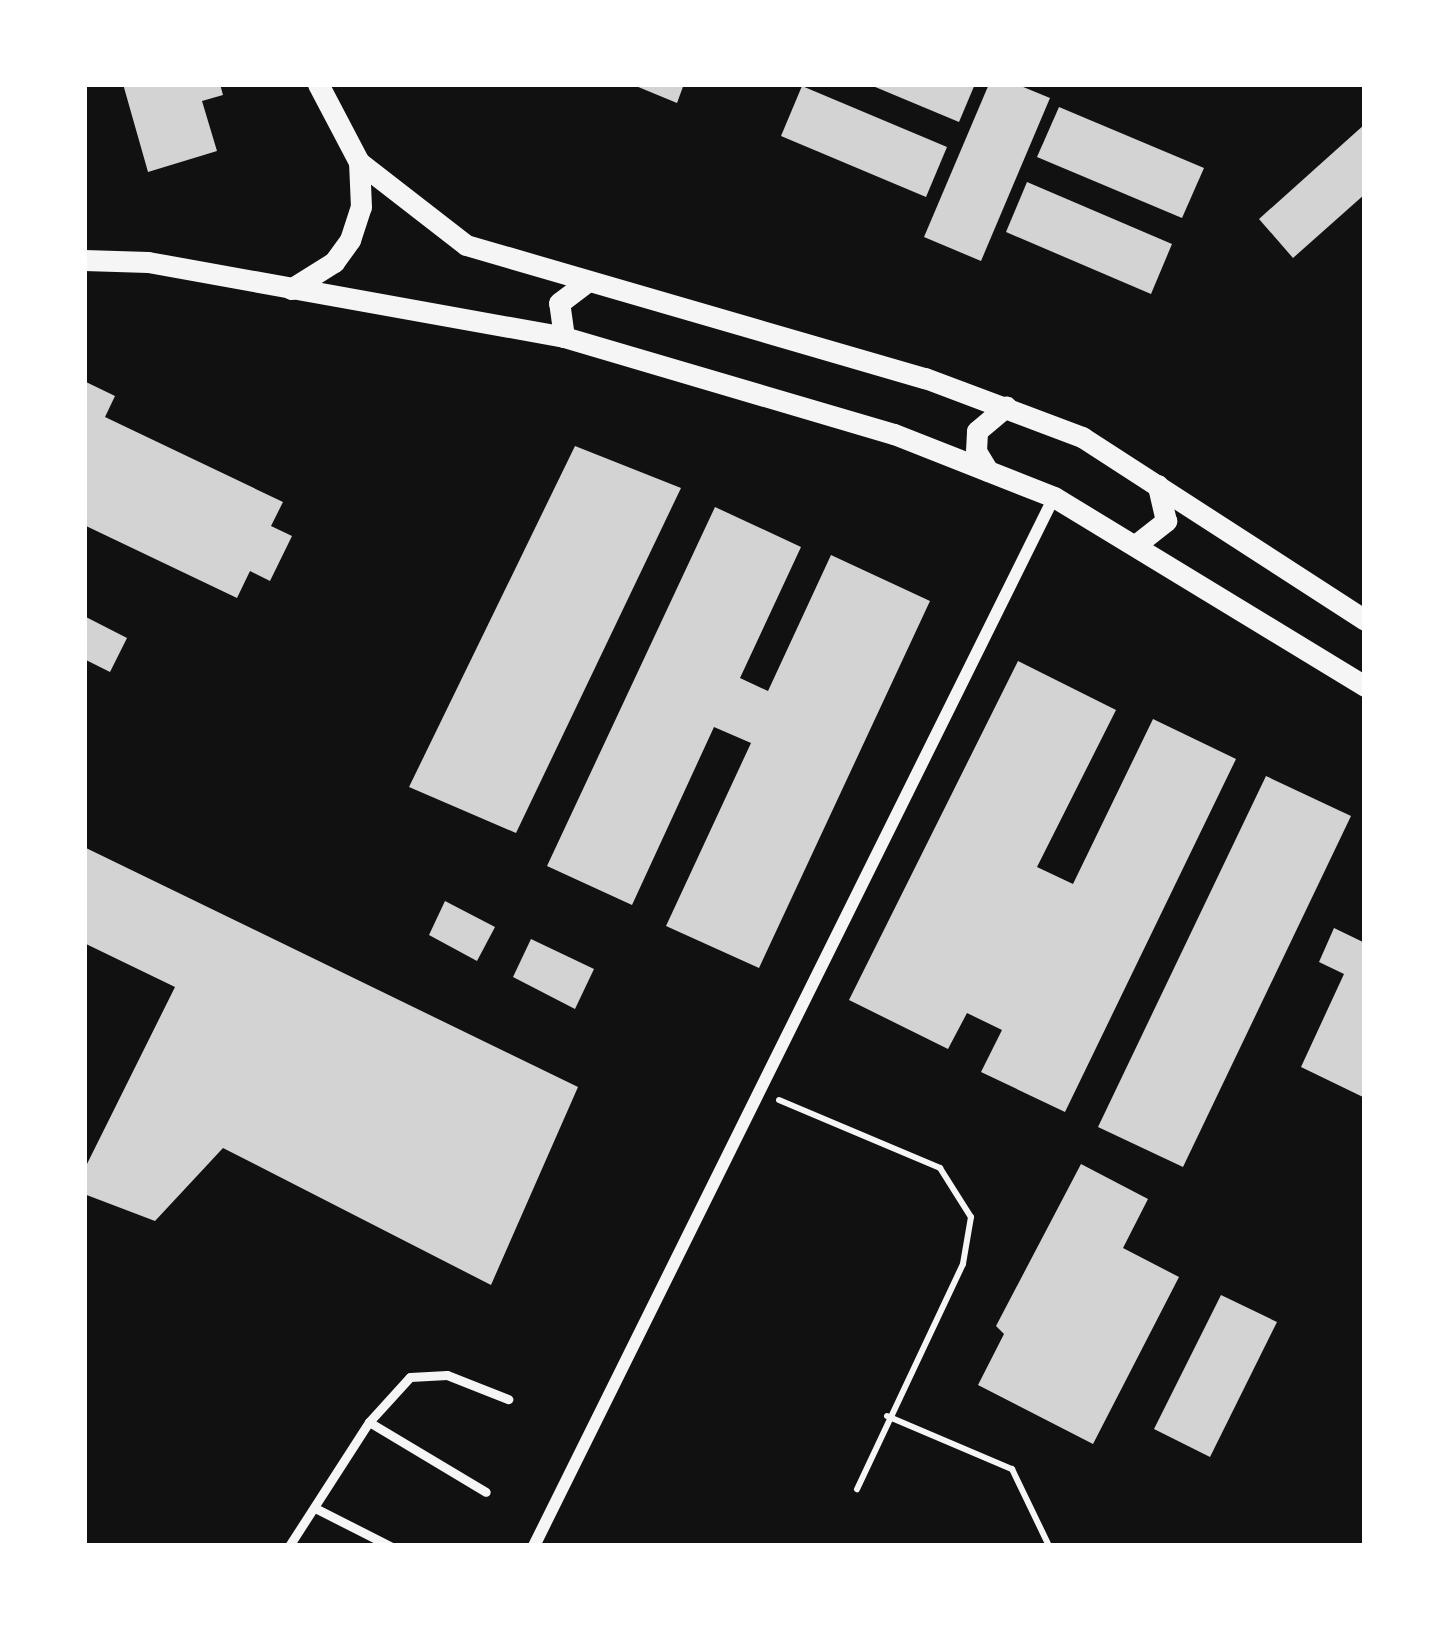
<!DOCTYPE html>
<style>
body{margin:0}
#map{position:relative;width:1449px;height:1630px;overflow:hidden;background:#111;font-family:"PT Sans Narrow",sans-serif}
div>[style]{position:absolute}
.building>*{inset:0;background:#d3d3d3}
.path>*{height:6px;margin:-3px;padding:0 3px;transform-origin:3px;border-radius:3px;background:#f5f5f5}
.service>*{height:9px;margin:-4.5px;padding:0 4.5px;transform-origin:4.5px;border-radius:4.5px;background:#f5f5f5}
.minor>*{height:12px;margin:-6px;padding:0 6px;transform-origin:6px;border-radius:6px;background:#f5f5f5}
.tertiary>*{height:21px;margin:-10.5px;padding:0 10.5px;transform-origin:10.5px;border-radius:10.5px;background:#f5f5f5}
span{translate:-50% -50%;white-space:nowrap;text-align:center;line-height:1.15;-webkit-text-stroke:9px #fff;paint-order:stroke}
.frame{position:absolute;inset:0;border:87px solid #fff;pointer-events:none}
</style>
<div id="map">
<div class="building">
<div style="clip-path:polygon(123px 84px,220px 84px,223px 95px,202px 101px,217px 151px,148px 172px)"></div>
<div style="clip-path:polygon(631px 84px,684px 84px,677px 103px)"></div>
<div style="clip-path:polygon(868px 84px,975px 84px,959px 122px)"></div>
<div style="clip-path:polygon(989px 84px,1016px 84px,1050px 98px,981px 261px,924px 237px)"></div>
<div style="clip-path:polygon(802px 86px,947px 147px,926px 197px,781px 136px)"></div>
<div style="clip-path:polygon(1059px 107px,1204px 168px,1182px 218px,1037px 157px)"></div>
<div style="clip-path:polygon(1365px 124px,1365px 194px,1293px 258px,1259px 219px)"></div>
<div style="clip-path:polygon(1027px 182px,1172px 244px,1151px 294px,1006px 232px)"></div>
<div style="clip-path:polygon(84px 381px,115px 396px,105px 417px,283px 502px,271px 526px,292px 536px,270px 581px,250px 571px,237px 598px,84px 525px)"></div>
<div style="clip-path:polygon(575px 446px,681px 488px,516px 833px,409px 787px)"></div>
<div style="clip-path:polygon(715px 507px,801px 547px,740px 678px,768px 691px,831px 555px,930px 601px,759px 968px,666px 926px,751px 743px,714px 727px,632px 905px,547px 866px)"></div>
<div style="clip-path:polygon(84px 616px,127px 638px,110px 672px,84px 659px)"></div>
<div style="clip-path:polygon(1018px 661px,1116px 710px,1037px 867px,1073px 884px,1153px 719px,1236px 759px,1065px 1112px,981px 1072px,1002px 1030px,967px 1013px,948px 1049px,849px 1000px)"></div>
<div style="clip-path:polygon(1266px 776px,1351px 816px,1183px 1167px,1098px 1127px)"></div>
<div style="clip-path:polygon(84px 847px,578px 1087px,491px 1285px,223px 1148px,155px 1221px,84px 1194px,84px 1170px,175px 987px,84px 943px)"></div>
<div style="clip-path:polygon(445px 901px,495px 927px,477px 961px,429px 935px)"></div>
<div style="clip-path:polygon(1334px 928px,1365px 943px,1365px 1098px,1301px 1067px,1344px 974px,1319px 962px)"></div>
<div style="clip-path:polygon(531px 939px,594px 969px,575px 1009px,513px 977px)"></div>
<div style="clip-path:polygon(1081px 1164px,1148px 1199px,1123px 1248px,1179px 1277px,1093px 1444px,978px 1385px,1004px 1334px,996px 1326px)"></div>
<div style="clip-path:polygon(1221px 1295px,1277px 1322px,1210px 1457px,1154px 1429px)"></div>
</div>
<div class="path">
<div style="left:779px;top:1100px;width:175px;rotate:22.9deg"></div>
<div style="left:940px;top:1168px;width:58px;rotate:57.7deg"></div>
<div style="left:971px;top:1217px;width:48px;rotate:99.7deg"></div>
<div style="left:963px;top:1264px;width:249px;rotate:115.2deg"></div>
<div style="left:887px;top:1416px;width:136px;rotate:23deg"></div>
<div style="left:1012px;top:1469px;width:85px;rotate:64.3deg"></div>
</div>
<div class="service">
<div style="left:369px;top:1422px;width:136px;rotate:30.9deg"></div>
<div style="left:315px;top:1508px;width:84px;rotate:26.9deg"></div>
<div style="left:289px;top:1546px;width:148px;rotate:-57.2deg"></div>
<div style="left:369px;top:1422px;width:61px;rotate:-47.7deg"></div>
<div style="left:410px;top:1377px;width:37px;rotate:-3deg"></div>
<div style="left:447px;top:1375px;width:66px;rotate:21.5deg"></div>
</div>
<div class="minor">
<div style="left:534px;top:1546px;width:1171px;rotate:-63.63deg"></div>
</div>
<div class="tertiary">
<div style="left:318px;top:84px;width:88px;rotate:62.3deg"></div>
<div style="left:359px;top:162px;width:135px;rotate:37.8deg"></div>
<div style="left:466px;top:245px;width:478px;rotate:16.2deg"></div>
<div style="left:925px;top:378px;width:168px;rotate:20.6deg"></div>
<div style="left:1082px;top:437px;width:337px;rotate:32.9deg"></div>
<div style="left:84px;top:260px;width:64px;rotate:1.8deg"></div>
<div style="left:148px;top:262px;width:423px;rotate:10.2deg"></div>
<div style="left:564px;top:337px;width:344px;rotate:16.4deg"></div>
<div style="left:894px;top:434px;width:172px;rotate:21.5deg"></div>
<div style="left:1054px;top:497px;width:364px;rotate:31.3deg"></div>
<div style="left:291px;top:289px;width:51px;rotate:-32.1deg"></div>
<div style="left:334px;top:262px;width:27px;rotate:-54deg"></div>
<div style="left:350px;top:240px;width:35px;rotate:-72deg"></div>
<div style="left:361px;top:207px;width:45px;rotate:-92.5deg"></div>
<div style="left:564px;top:337px;width:34px;rotate:-98deg"></div>
<div style="left:559px;top:303px;width:35px;rotate:-37deg"></div>
<div style="left:988px;top:471px;width:23px;rotate:-121deg"></div>
<div style="left:976px;top:451px;width:20px;rotate:-87deg"></div>
<div style="left:977px;top:431px;width:38px;rotate:-40deg"></div>
<div style="left:1138px;top:543px;width:36px;rotate:-38deg"></div>
<div style="left:1166px;top:521px;width:37px;rotate:-103deg"></div>
</div>
<div class="frame"></div>
</div>
